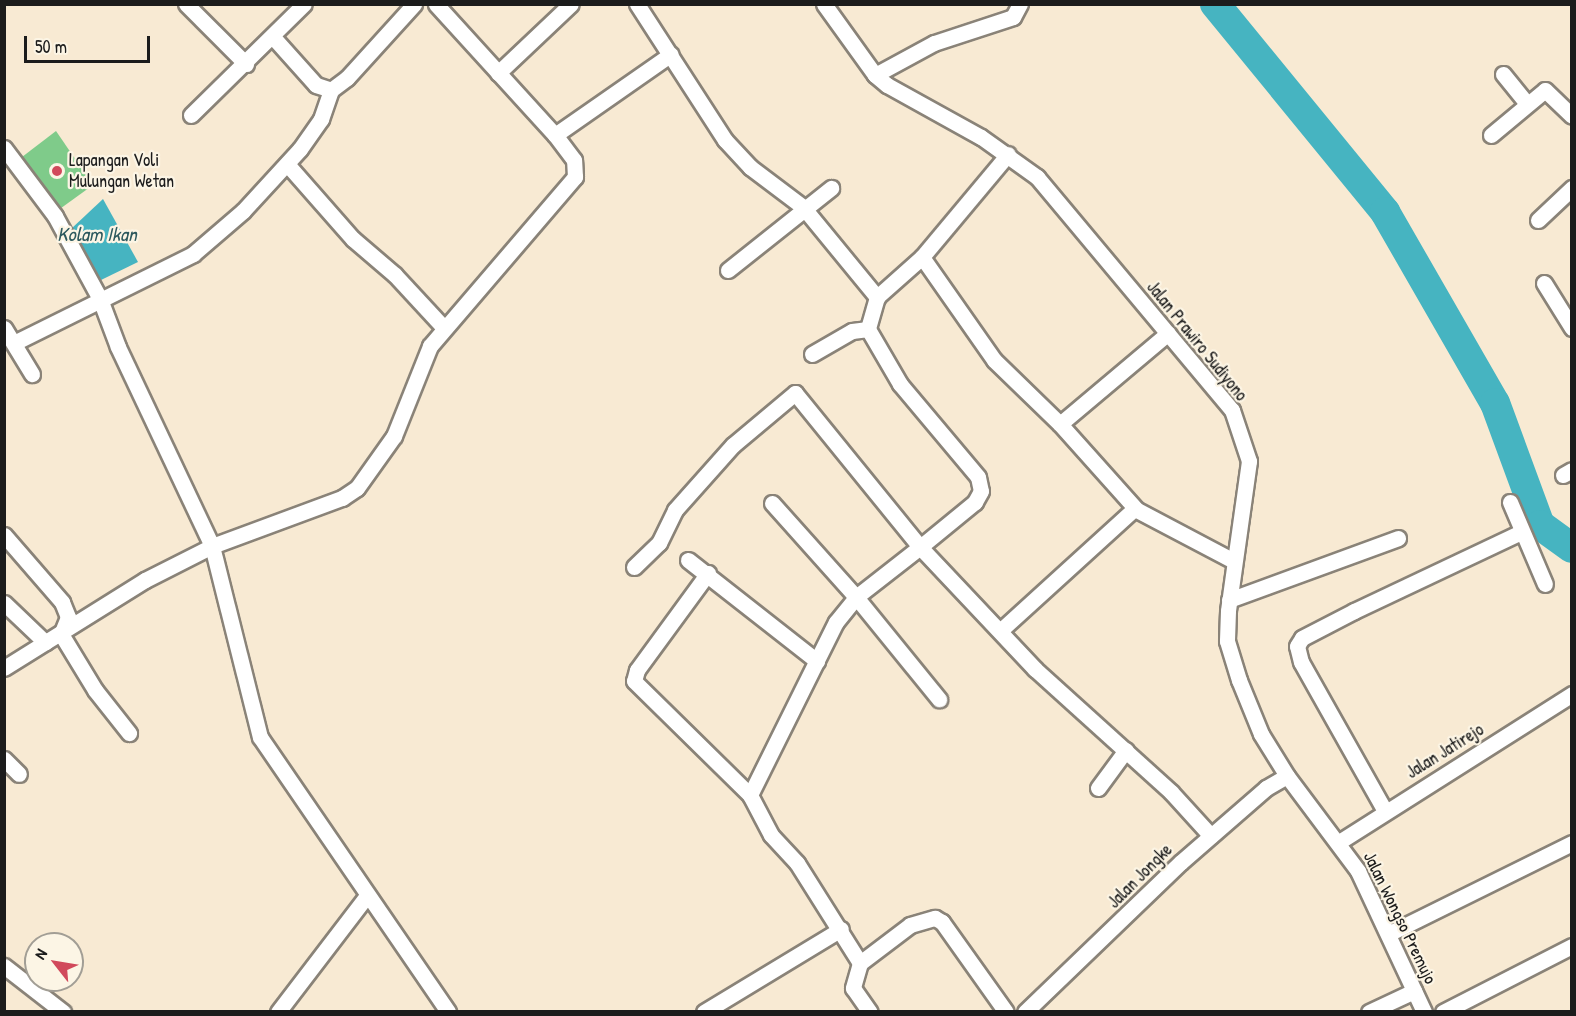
<!DOCTYPE html>
<style>
body{margin:0}
#map{position:relative;width:1576px;height:1016px;overflow:hidden;background:#f8ead3;font-family:"Patrick Hand",sans-serif}
div>[style]{position:absolute}
.green>*{inset:0;background:#7fcb8a}
.water>*{inset:0;background:#46b4c1}
.river>*{height:30px;margin:-15px;padding:0 15px;transform-origin:15px;border-radius:15px;background:#46b4c1}
.roads{filter:drop-shadow(2px 0 #8a8378) drop-shadow(-2px 0 #8a8378) drop-shadow(0 2px #8a8378) drop-shadow(0 -2px #8a8378)}
.minor>*{height:15px;margin:-7.5px;padding:0 7.5px;transform-origin:7.5px;border-radius:7.5px;background:#fff}
.dots>*{width:16px;height:16px;translate:-50% -50%;box-sizing:border-box;border:3px solid #fcf5e5;border-radius:50%}
span{translate:-50% -50%;white-space:nowrap;text-align:center;line-height:1.15;-webkit-text-stroke:4.5px #fcf5e5;paint-order:stroke}
.poi-label{font-size:18px;color:#1c1c1c}
.left{translate:0 -50%;text-align:left}
.street-label{font-size:18px;color:#1c1c1c}
.water-label{font-size:20px;color:#2d595e;font-style:italic}
.frame{position:absolute;inset:0;border:6px solid #1c1c1c;pointer-events:none}
.north{position:absolute;left:24px;top:932px;width:60px;height:60px;box-sizing:border-box;background:#fcf5e5;border:2px solid #a29e95;border-radius:50%;rotate:301deg;font-size:16px;font-weight:700;line-height:24px;text-align:center;color:#1c1c1c}
.north::after{content:'';display:block;margin:auto;width:21px;height:27px;background:#d1495b;clip-path:polygon(50% 0,100% 100%,50% 72%,0 100%)}
.scale{position:absolute;left:24px;top:36px;width:126px;height:27px;box-sizing:border-box;border:3px solid #1c1c1c;border-top:0;padding-left:8px;font-size:18px;line-height:21px;white-space:nowrap;color:#1c1c1c;-webkit-text-stroke:4px #fcf5e5;paint-order:stroke}
</style>
<div id="map">
<div class="green">
<div style="clip-path:polygon(56px 131px,93px 185px,57px 211px,22px 157px)"></div>
</div>
<div class="water">
<div style="clip-path:polygon(103px 199px,138px 262px,101px 280px,71px 229px)"></div>
</div>
<div class="river">
<div style="left:1215px;top:4px;width:269px;rotate:50.7deg"></div>
<div style="left:1385px;top:212px;width:220px;rotate:60.1deg"></div>
<div style="left:1495px;top:403px;width:130px;rotate:69.8deg"></div>
<div style="left:1540px;top:525px;width:39px;rotate:36deg"></div>
</div>
<div class="roads">
<div class="minor">
<div style="left:186px;top:4px;width:85px;rotate:45deg"></div>
<div style="left:637px;top:4px;width:162px;rotate:57.1deg"></div>
<div style="left:725px;top:140px;width:37px;rotate:47deg"></div>
<div style="left:750px;top:167px;width:66px;rotate:37deg"></div>
<div style="left:803px;top:207px;width:117px;rotate:50.6deg"></div>
<div style="left:877px;top:297px;width:33px;rotate:106deg"></div>
<div style="left:868px;top:329px;width:64px;rotate:59.8deg"></div>
<div style="left:900px;top:384px;width:121px;rotate:50deg"></div>
<div style="left:978px;top:477px;width:14px;rotate:78deg"></div>
<div style="left:981px;top:491px;width:13px;rotate:119deg"></div>
<div style="left:975px;top:502px;width:71px;rotate:140.7deg"></div>
<div style="left:920px;top:547px;width:168px;rotate:46.7deg"></div>
<div style="left:1035px;top:669px;width:183px;rotate:42.1deg"></div>
<div style="left:1171px;top:792px;width:59px;rotate:47.7deg"></div>
<div style="left:824px;top:4px;width:87px;rotate:54.3deg"></div>
<div style="left:875px;top:75px;width:16px;rotate:40deg"></div>
<div style="left:887px;top:85px;width:107px;rotate:29deg"></div>
<div style="left:981px;top:137px;width:69px;rotate:35.5deg"></div>
<div style="left:1037px;top:177px;width:304px;rotate:50.1deg"></div>
<div style="left:1232px;top:410px;width:54px;rotate:71.6deg"></div>
<div style="left:1249px;top:461px;width:151px;rotate:98deg"></div>
<div style="left:1228px;top:611px;width:30px;rotate:92deg"></div>
<div style="left:1227px;top:641px;width:41px;rotate:72.9deg"></div>
<div style="left:1239px;top:680px;width:58px;rotate:67.8deg"></div>
<div style="left:1261px;top:734px;width:49px;rotate:58.2deg"></div>
<div style="left:1287px;top:776px;width:119px;rotate:53.2deg"></div>
<div style="left:1358px;top:871px;width:156px;rotate:64.9deg"></div>
<div style="left:273px;top:37px;width:64px;rotate:48.1deg"></div>
<div style="left:316px;top:85px;width:16px;rotate:18deg"></div>
<div style="left:331px;top:90px;width:20px;rotate:-37deg"></div>
<div style="left:347px;top:78px;width:100px;rotate:-47.8deg"></div>
<div style="left:498px;top:73px;width:100px;rotate:-43.4deg"></div>
<div style="left:1503px;top:74px;width:38px;rotate:51deg"></div>
<div style="left:875px;top:75px;width:67px;rotate:-28.5deg"></div>
<div style="left:934px;top:43px;width:83px;rotate:-18.2deg"></div>
<div style="left:1013px;top:17px;width:15px;rotate:-62deg"></div>
<div style="left:191px;top:115px;width:158px;rotate:-44.5deg"></div>
<div style="left:555px;top:135px;width:141px;rotate:-34.9deg"></div>
<div style="left:1491px;top:135px;width:70px;rotate:-39.8deg"></div>
<div style="left:1545px;top:90px;width:37px;rotate:44deg"></div>
<div style="left:4px;top:148px;width:85px;rotate:53.1deg"></div>
<div style="left:55px;top:216px;width:94px;rotate:61.5deg"></div>
<div style="left:100px;top:299px;width:51px;rotate:69.4deg"></div>
<div style="left:118px;top:347px;width:220px;rotate:64.7deg"></div>
<div style="left:212px;top:546px;width:197px;rotate:75.9deg"></div>
<div style="left:260px;top:737px;width:333px;rotate:55.6deg"></div>
<div style="left:287px;top:164px;width:100px;rotate:48.7deg"></div>
<div style="left:353px;top:239px;width:55px;rotate:40.6deg"></div>
<div style="left:395px;top:275px;width:72px;rotate:47.2deg"></div>
<div style="left:1538px;top:220px;width:47px;rotate:-43.3deg"></div>
<div style="left:922px;top:257px;width:126px;rotate:55deg"></div>
<div style="left:994px;top:360px;width:92px;rotate:44.1deg"></div>
<div style="left:1060px;top:424px;width:115px;rotate:48.2deg"></div>
<div style="left:1137px;top:510px;width:107px;rotate:27.8deg"></div>
<div style="left:728px;top:270px;width:132px;rotate:-38.5deg"></div>
<div style="left:1544px;top:283px;width:53px;rotate:58.1deg"></div>
<div style="left:877px;top:297px;width:60px;rotate:-41.6deg"></div>
<div style="left:922px;top:257px;width:134px;rotate:-50.1deg"></div>
<div style="left:4px;top:328px;width:54px;rotate:58.7deg"></div>
<div style="left:14px;top:343px;width:200px;rotate:-26.4deg"></div>
<div style="left:193px;top:254px;width:66px;rotate:-40.7deg"></div>
<div style="left:243px;top:211px;width:84px;rotate:-47.4deg"></div>
<div style="left:300px;top:149px;width:37px;rotate:-55deg"></div>
<div style="left:321px;top:119px;width:31px;rotate:-71deg"></div>
<div style="left:812px;top:354px;width:46px;rotate:-29.9deg"></div>
<div style="left:852px;top:331px;width:16px;rotate:-7deg"></div>
<div style="left:1060px;top:424px;width:141px;rotate:-40.1deg"></div>
<div style="left:1563px;top:475px;width:10px;rotate:-29deg"></div>
<div style="left:1510px;top:502px;width:89px;rotate:66.9deg"></div>
<div style="left:4px;top:535px;width:89px;rotate:49.1deg"></div>
<div style="left:62px;top:602px;width:16px;rotate:68deg"></div>
<div style="left:68px;top:617px;width:18px;rotate:112deg"></div>
<div style="left:61px;top:634px;width:66px;rotate:58.7deg"></div>
<div style="left:95px;top:690px;width:55px;rotate:51.7deg"></div>
<div style="left:688px;top:560px;width:164px;rotate:38.1deg"></div>
<div style="left:634px;top:567px;width:35px;rotate:-44deg"></div>
<div style="left:659px;top:543px;width:37px;rotate:-64deg"></div>
<div style="left:675px;top:510px;width:87px;rotate:-48.3deg"></div>
<div style="left:733px;top:445px;width:81px;rotate:-40deg"></div>
<div style="left:795px;top:393px;width:198px;rotate:50.9deg"></div>
<div style="left:920px;top:547px;width:81px;rotate:142deg"></div>
<div style="left:856px;top:597px;width:126px;rotate:-131.8deg"></div>
<div style="left:708px;top:573px;width:120px;rotate:126.2deg"></div>
<div style="left:637px;top:670px;width:11px;rotate:105deg"></div>
<div style="left:634px;top:681px;width:163px;rotate:44.5deg"></div>
<div style="left:750px;top:795px;width:45px;rotate:62.3deg"></div>
<div style="left:771px;top:835px;width:38px;rotate:47deg"></div>
<div style="left:797px;top:863px;width:118px;rotate:57.8deg"></div>
<div style="left:860px;top:963px;width:63px;rotate:-37.2deg"></div>
<div style="left:910px;top:925px;width:26px;rotate:-16deg"></div>
<div style="left:935px;top:918px;width:8px;rotate:30deg"></div>
<div style="left:942px;top:922px;width:110px;rotate:54.6deg"></div>
<div style="left:1229px;top:600px;width:180px;rotate:-20.1deg"></div>
<div style="left:4px;top:603px;width:57px;rotate:43.6deg"></div>
<div style="left:1001px;top:630px;width:181px;rotate:-42.3deg"></div>
<div style="left:4px;top:668px;width:166px;rotate:-32deg"></div>
<div style="left:145px;top:580px;width:75px;rotate:-26.9deg"></div>
<div style="left:212px;top:546px;width:139px;rotate:-20.3deg"></div>
<div style="left:342px;top:498px;width:18px;rotate:-34deg"></div>
<div style="left:357px;top:488px;width:64px;rotate:-54.6deg"></div>
<div style="left:394px;top:436px;width:97px;rotate:-68.2deg"></div>
<div style="left:430px;top:346px;width:223px;rotate:-49.4deg"></div>
<div style="left:575px;top:177px;width:17px;rotate:-93deg"></div>
<div style="left:574px;top:160px;width:31px;rotate:-127deg"></div>
<div style="left:555px;top:135px;width:177px;rotate:-132.3deg"></div>
<div style="left:4px;top:759px;width:21px;rotate:45deg"></div>
<div style="left:1098px;top:788px;width:47px;rotate:-53.6deg"></div>
<div style="left:750px;top:795px;width:193px;rotate:-63.6deg"></div>
<div style="left:836px;top:622px;width:32px;rotate:-51deg"></div>
<div style="left:856px;top:597px;width:132px;rotate:50.9deg"></div>
<div style="left:1385px;top:811px;width:171px;rotate:-119.4deg"></div>
<div style="left:1301px;top:662px;width:16px;rotate:-104deg"></div>
<div style="left:1297px;top:646px;width:9px;rotate:-58deg"></div>
<div style="left:1302px;top:638px;width:59px;rotate:-27.4deg"></div>
<div style="left:1354px;top:611px;width:185px;rotate:-25.3deg"></div>
<div style="left:1339px;top:842px;width:276px;rotate:-32.4deg"></div>
<div style="left:1390px;top:933px;width:203px;rotate:-26.3deg"></div>
<div style="left:860px;top:963px;width:26px;rotate:106deg"></div>
<div style="left:853px;top:988px;width:29px;rotate:55deg"></div>
<div style="left:4px;top:966px;width:75px;rotate:37.9deg"></div>
<div style="left:278px;top:1012px;width:145px;rotate:-52.6deg"></div>
<div style="left:704px;top:1012px;width:160px;rotate:-31.2deg"></div>
<div style="left:1025px;top:1012px;width:216px;rotate:-43.9deg"></div>
<div style="left:1181px;top:862px;width:113px;rotate:-41deg"></div>
<div style="left:1266px;top:788px;width:24px;rotate:-30deg"></div>
<div style="left:1369px;top:1012px;width:50px;rotate:-25deg"></div>
<div style="left:1443px;top:1012px;width:145px;rotate:-27.1deg"></div>
</div>
</div>
<div class="dots">
<div style="left:57px;top:171px;background:#d1495b"></div>
</div>
<div class="poi-label">
<span class="left" style="left:69px;top:171px">Lapangan Voli<br>Mulungan Wetan</span>
</div>
<div class="street-label">
<span style="left:1197px;top:341px;rotate:51deg">Jalan Prawiro Sudiyono</span>
<span style="left:1445px;top:751px;rotate:-32deg">Jalan Jatirejo</span>
<span style="left:1140px;top:876px;rotate:-45deg">Jalan Jongke</span>
<span style="left:1400px;top:918px;rotate:64deg">Jalan Wongso Premujo</span>
</div>
<div class="water-label">
<span style="left:97px;top:233px">Kolam Ikan</span>
</div>
<div class="frame"></div>
<div class="north">N</div>
<div class="scale">50 m</div>
</div>
